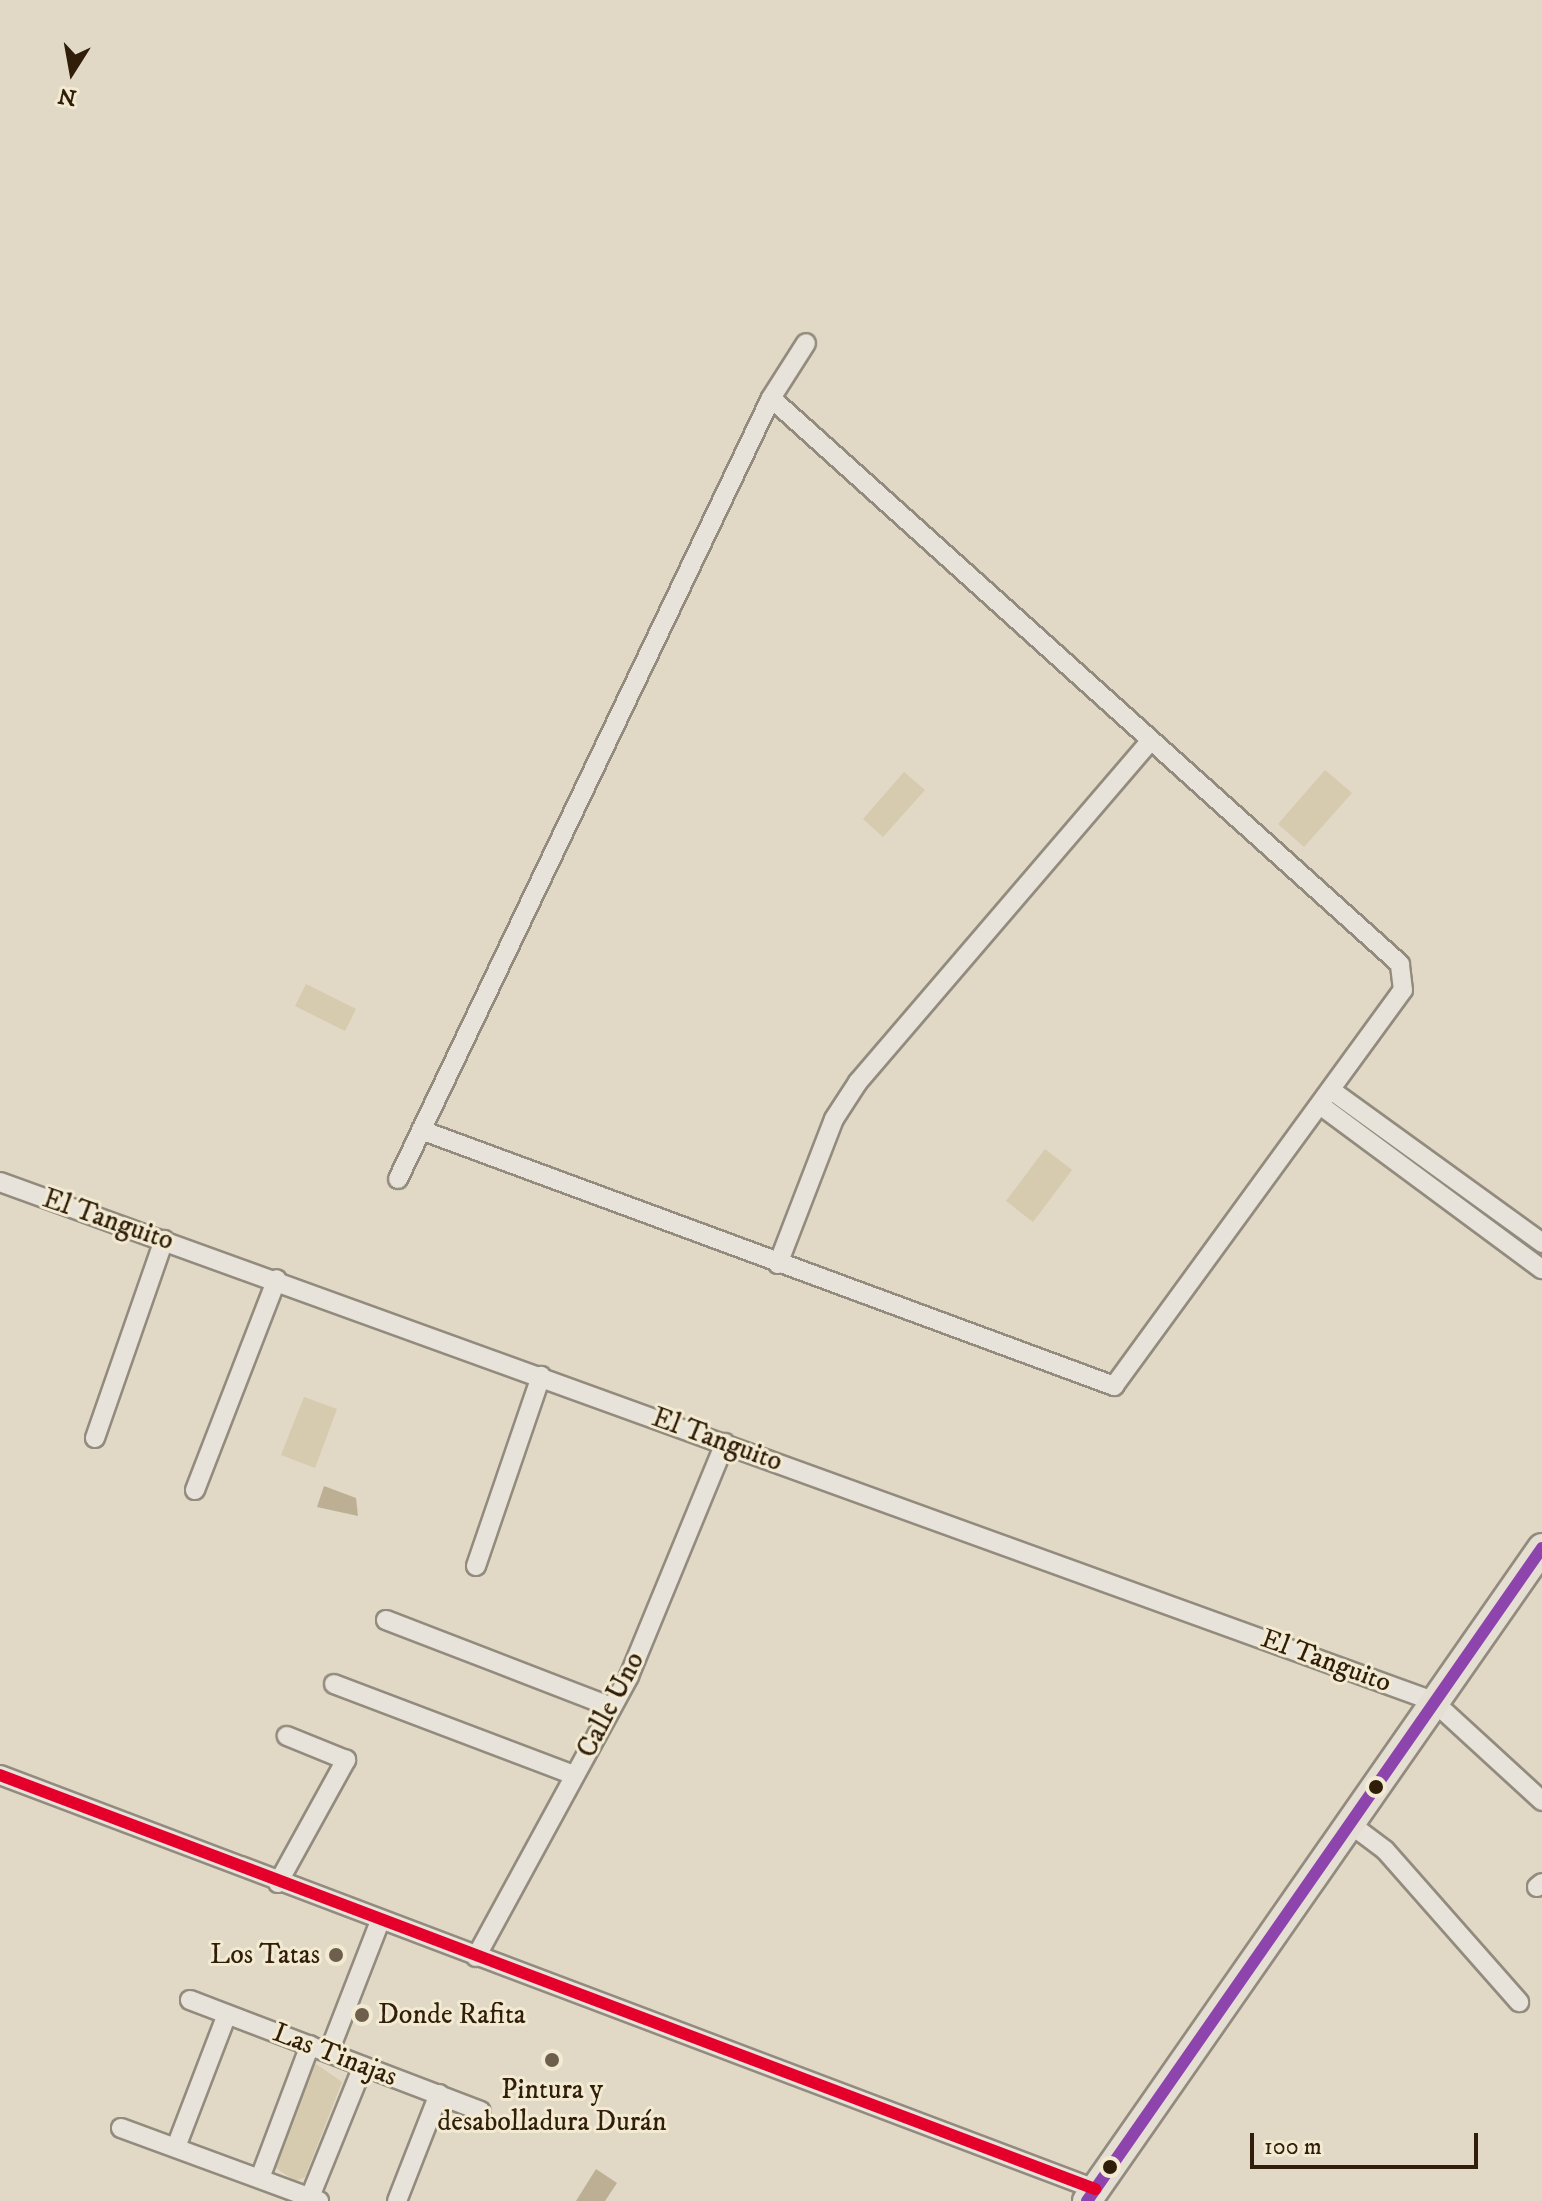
<!DOCTYPE html>
<meta charset="utf-8">
<style>
body{margin:0}
#map{position:relative;width:1542px;height:2201px;overflow:hidden;background:#e1d9c6;font-family:"IM FELL DW Pica",serif}
div>[style]{position:absolute}
.green>*{inset:0;background:#d6caaf}
.water>*{inset:0;background:#bdaf94}
.roads{filter:drop-shadow(2px 0 #928b7e) drop-shadow(-2px 0 #928b7e) drop-shadow(0 2px #928b7e) drop-shadow(0 -2px #928b7e)}
.street>*{height:18px;margin:-9px;padding:0 9px;transform-origin:9px;border-radius:9px;background:#e7e3da}
.primary>*{height:28px;margin:-14px;padding:0 14px;transform-origin:14px;border-radius:14px;background:#e4ded3}
.bus-1>*{height:12px;margin:-6px;padding:0 6px;transform-origin:6px;border-radius:6px;background:#8e44ad}
.bus-2>*{height:12px;margin:-6px;padding:0 6px;transform-origin:6px;border-radius:6px;background:#e4002b}
.dots>*{width:22px;height:22px;translate:-50% -50%;box-sizing:border-box;border:4px solid #f3ead2;border-radius:50%}
span{translate:-50% -50%;white-space:nowrap;text-align:center;line-height:1.15;-webkit-text-stroke:6px #f3ead2;paint-order:stroke}
.street-label{font-size:28px;color:#301e0b}
.poi-label{font-size:28px;color:#301e0b}
.right{translate:-100% -50%;text-align:right}
.left{translate:0 -50%;text-align:left}
.north{position:absolute;left:32px;top:32px;width:80px;height:80px;-webkit-text-stroke:6px #f3ead2;paint-order:stroke;rotate:191deg;font-size:22px;font-weight:700;line-height:32px;text-align:center;color:#301e0b}
.north::after{content:'';display:block;margin:auto;width:28px;height:36px;background:#301e0b;clip-path:polygon(50% 0,100% 100%,50% 72%,0 100%)}
.scale{position:absolute;left:1250px;top:2133px;width:228px;height:36px;box-sizing:border-box;border:4px solid #301e0b;border-top:0;padding-left:10px;font-size:24px;line-height:28px;white-space:nowrap;color:#301e0b;-webkit-text-stroke:6px #f3ead2;paint-order:stroke}
</style>
<div id="map">
<div class="green">
<div style="clip-path:polygon(1325px 770px,1352px 793px,1304px 847px,1278px 824px)"></div>
<div style="clip-path:polygon(904px 772px,925px 790px,883px 837px,863px 819px)"></div>
<div style="clip-path:polygon(306px 984px,356px 1009px,345px 1031px,295px 1006px)"></div>
<div style="clip-path:polygon(1045px 1149px,1072px 1170px,1033px 1222px,1006px 1201px)"></div>
<div style="clip-path:polygon(304px 1397px,337px 1409px,315px 1468px,281px 1455px)"></div>
<div style="clip-path:polygon(316px 2064px,342px 2082px,305px 2177px,295px 2181px,270px 2164px,306px 2069px)"></div>
</div>
<div class="water">
<div style="clip-path:polygon(324px 1486px,356px 1498px,358px 1516px,317px 1507px)"></div>
<div style="clip-path:polygon(596px 2169px,617px 2183px,605px 2201px,576px 2201px)"></div>
</div>
<div class="roads">
<div class="street">
<div style="left:1331px;top:1090px;width:261px;rotate:35.9deg"></div>
<div style="left:1320px;top:1105px;width:276px;rotate:36.5deg"></div>
<div style="left:421px;top:1130px;width:739px;rotate:20.27deg"></div>
<div style="left:1114px;top:1386px;width:490px;rotate:-53.9deg"></div>
<div style="left:1403px;top:990px;width:26px;rotate:-97deg"></div>
<div style="left:1400px;top:964px;width:846px;rotate:-138.02deg"></div>
<div style="left:398px;top:1179px;width:865px;rotate:-64.47deg"></div>
<div style="left:771px;top:398px;width:65px;rotate:-57.5deg"></div>
<div style="left:0;top:1182px;width:1524px;rotate:19.91deg"></div>
<div style="left:1433px;top:1701px;width:148px;rotate:42.5deg"></div>
<div style="left:778px;top:1264px;width:155px;rotate:-68.9deg"></div>
<div style="left:834px;top:1119px;width:44px;rotate:-57deg"></div>
<div style="left:858px;top:1082px;width:449px;rotate:-49.4deg"></div>
<div style="left:95px;top:1438px;width:210px;rotate:-70.8deg"></div>
<div style="left:195px;top:1490px;width:226px;rotate:-68.8deg"></div>
<div style="left:476px;top:1566px;width:201px;rotate:-71.1deg"></div>
<div style="left:386px;top:1620px;width:241px;rotate:21.1deg"></div>
<div style="left:334px;top:1684px;width:257px;rotate:20.8deg"></div>
<div style="left:0;top:1775px;width:1171px;rotate:20.71deg"></div>
<div style="left:1349px;top:1823px;width:45px;rotate:36.9deg"></div>
<div style="left:1385px;top:1850px;width:203px;rotate:48.6deg"></div>
<div style="left:278px;top:1883px;width:141px;rotate:-61.1deg"></div>
<div style="left:346px;top:1760px;width:64px;rotate:-157.9deg"></div>
<div style="left:1537px;top:1887px;width:6px;rotate:-39deg"></div>
<div style="left:476px;top:1957px;width:320px;rotate:-61.4deg"></div>
<div style="left:629px;top:1676px;width:252px;rotate:-67.6deg"></div>
<div style="left:190px;top:2000px;width:311px;rotate:20.9deg"></div>
<div style="left:329px;top:2052px;width:141px;rotate:-68.7deg"></div>
<div style="left:121px;top:2128px;width:211px;rotate:20.2deg"></div>
<div style="left:176px;top:2147px;width:142px;rotate:-69deg"></div>
<div style="left:260px;top:2178px;width:142px;rotate:-69.4deg"></div>
<div style="left:310px;top:2197px;width:141px;rotate:-68deg"></div>
<div style="left:397px;top:2201px;width:115px;rotate:-68.6deg"></div>
</div>
<div class="primary">
<div style="left:1087px;top:2201px;width:796px;rotate:-55.13deg"></div>
</div>
</div>
<div class="bus-1">
<div style="left:1087px;top:2201px;width:796px;rotate:-55.13deg"></div>
</div>
<div class="bus-2">
<div style="left:0;top:1775px;width:1171px;rotate:20.71deg"></div>
</div>
<div class="dots">
<div style="left:1376px;top:1787px;background:#301e0b"></div>
<div style="left:336px;top:1955px;background:#6e5f4c"></div>
<div style="left:362px;top:2015px;background:#6e5f4c"></div>
<div style="left:552px;top:2060px;background:#6e5f4c"></div>
<div style="left:1110px;top:2167px;background:#301e0b"></div>
</div>
<div class="street-label">
<span style="left:108px;top:1220px;rotate:19deg">El Tanguito</span>
<span style="left:717px;top:1440px;rotate:20deg">El Tanguito</span>
<span style="left:1326px;top:1661px;rotate:20deg">El Tanguito</span>
<span style="left:611px;top:1705px;rotate:-63deg">Calle Uno</span>
<span style="left:335px;top:2055px;rotate:21deg">Las Tinajas</span>
</div>
<div class="poi-label">
<span class="right" style="left:320px;top:1955px">Los Tatas</span>
<span class="left" style="left:378px;top:2015px">Donde Rafita</span>
<span style="left:552px;top:2106px">Pintura y<br>desabolladura Durán</span>
</div>
<div class="north">N</div>
<div class="scale">100 m</div>
</div>
